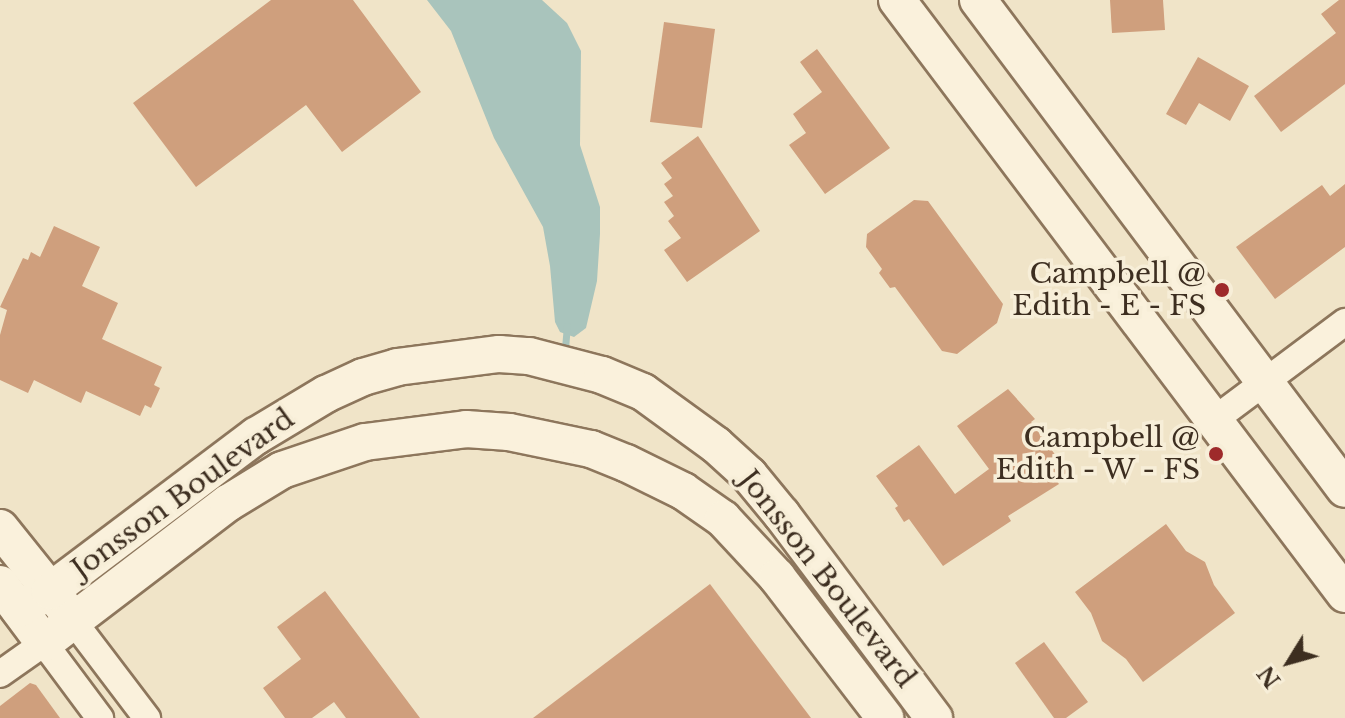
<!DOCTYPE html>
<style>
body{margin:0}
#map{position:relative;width:1345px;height:718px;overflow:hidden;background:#f0e4c8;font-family:"Libre Baskerville",serif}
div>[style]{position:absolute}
.water>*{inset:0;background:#a9c4bc}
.stream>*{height:7px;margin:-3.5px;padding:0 3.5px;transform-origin:3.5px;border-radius:3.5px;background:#a9c4bc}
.building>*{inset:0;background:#cf9f7d}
.roads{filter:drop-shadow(2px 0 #8d765c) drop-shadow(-2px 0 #8d765c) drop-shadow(0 2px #8d765c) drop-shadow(0 -2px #8d765c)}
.street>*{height:26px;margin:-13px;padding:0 13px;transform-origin:13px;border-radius:13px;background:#faf1dc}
.secondary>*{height:36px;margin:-18px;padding:0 18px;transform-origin:18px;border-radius:18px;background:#faf1dc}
.dots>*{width:22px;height:22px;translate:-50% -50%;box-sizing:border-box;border:4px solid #f7eed8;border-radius:50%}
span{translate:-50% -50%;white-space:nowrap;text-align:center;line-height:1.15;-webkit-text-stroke:7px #f7eed8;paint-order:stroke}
.poi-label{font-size:28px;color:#3d2e20}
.right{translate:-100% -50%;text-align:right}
.street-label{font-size:28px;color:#3d2e20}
.north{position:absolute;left:1249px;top:622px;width:80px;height:80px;-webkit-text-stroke:6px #f7eed8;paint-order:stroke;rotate:233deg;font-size:22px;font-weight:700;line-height:32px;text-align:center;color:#3d2e20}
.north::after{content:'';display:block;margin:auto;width:28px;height:36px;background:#3d2e20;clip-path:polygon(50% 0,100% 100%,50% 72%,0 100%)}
</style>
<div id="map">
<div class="water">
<div style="clip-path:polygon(427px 0,542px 0,567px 23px,581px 51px,580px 145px,600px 207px,600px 234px,597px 281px,586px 328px,574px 337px,560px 332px,555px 322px,550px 266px,543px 227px,494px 138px,451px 31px)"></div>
</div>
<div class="stream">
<div style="left:565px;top:348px;width:22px;rotate:-85deg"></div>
</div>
<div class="building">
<div style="clip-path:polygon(271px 0,353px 0,421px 92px,342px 152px,306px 105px,196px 187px,133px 103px)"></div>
<div style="clip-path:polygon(1110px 0,1163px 0,1165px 30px,1112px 33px)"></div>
<div style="clip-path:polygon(1339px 0,1345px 0,1345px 84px,1281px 132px,1254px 96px,1336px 33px,1321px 14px)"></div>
<div style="clip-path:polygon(664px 22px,715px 29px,702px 128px,650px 122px)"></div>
<div style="clip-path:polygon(817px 49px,890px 148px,825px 194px,789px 145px,806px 133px,793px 114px,822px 92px,800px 62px)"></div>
<div style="clip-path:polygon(1198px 57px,1249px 86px,1230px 121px,1199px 103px,1186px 125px,1166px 114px)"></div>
<div style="clip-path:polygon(698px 136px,760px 231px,687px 282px,664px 250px,681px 238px,668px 221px,674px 216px,664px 202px,673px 196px,664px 184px,672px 178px,661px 163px)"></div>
<div style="clip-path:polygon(1345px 184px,1345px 247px,1275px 299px,1236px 247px,1322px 185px,1330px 196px)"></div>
<div style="clip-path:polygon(914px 200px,928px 201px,1003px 304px,997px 323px,957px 354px,942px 351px,895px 287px,890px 288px,879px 273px,882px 269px,866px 247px,867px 234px)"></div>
<div style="clip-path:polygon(54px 226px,100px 247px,82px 286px,118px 303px,102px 339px,162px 367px,154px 385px,160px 388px,151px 408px,145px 405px,140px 416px,86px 391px,81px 403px,34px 380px,28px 393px,0 380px,0 335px,7px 310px,0 307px,23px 258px,28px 260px,31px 252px,40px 257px)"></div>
<div style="clip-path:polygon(1008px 389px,1035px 419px,1031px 422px,1068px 472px,1056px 480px,1059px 484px,1008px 516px,1011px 521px,943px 566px,909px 519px,904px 522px,895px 508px,898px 506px,876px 476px,919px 445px,955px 494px,989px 469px,957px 426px)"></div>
<div style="clip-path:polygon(1166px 524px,1186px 551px,1205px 562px,1214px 585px,1235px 613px,1143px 682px,1126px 659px,1102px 641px,1091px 613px,1075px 592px)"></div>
<div style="clip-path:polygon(710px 584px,811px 718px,533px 718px)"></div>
<div style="clip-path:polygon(325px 591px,420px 718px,346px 718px,334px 702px,312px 718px,285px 718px,263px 688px,301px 659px,277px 627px)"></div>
<div style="clip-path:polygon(1044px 642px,1088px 702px,1066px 718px,1054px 718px,1015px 663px)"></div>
<div style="clip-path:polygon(30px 683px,36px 685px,60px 718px,0 718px,0 706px)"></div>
</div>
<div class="roads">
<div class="street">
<div style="left:1214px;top:420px;width:164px;rotate:-36.8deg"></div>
<div style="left:74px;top:622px;width:121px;rotate:52.8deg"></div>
<div style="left:0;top:674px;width:54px;rotate:-35.2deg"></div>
<div style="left:44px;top:643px;width:94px;rotate:53.3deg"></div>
</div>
<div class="secondary">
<div style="left:897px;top:0;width:744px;rotate:52.98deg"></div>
<div style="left:978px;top:0;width:611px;rotate:53.11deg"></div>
<div style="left:0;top:528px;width:102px;rotate:51.3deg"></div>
<div style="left:0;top:584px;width:74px;rotate:53.3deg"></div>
<div style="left:44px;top:643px;width:231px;rotate:-37.3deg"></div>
<div style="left:228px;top:503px;width:63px;rotate:-31.4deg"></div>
<div style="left:282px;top:470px;width:88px;rotate:-18.6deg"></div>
<div style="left:365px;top:442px;width:102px;rotate:-7.3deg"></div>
<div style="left:466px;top:429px;width:43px;rotate:4deg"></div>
<div style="left:509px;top:432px;width:84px;rotate:11.7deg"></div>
<div style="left:591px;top:449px;width:38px;rotate:22deg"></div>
<div style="left:626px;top:463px;width:64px;rotate:26.2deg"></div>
<div style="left:683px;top:491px;width:49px;rotate:35deg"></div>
<div style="left:723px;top:519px;width:79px;rotate:47deg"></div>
<div style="left:777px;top:577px;width:178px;rotate:52.5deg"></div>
<div style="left:19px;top:609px;width:36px;rotate:-30deg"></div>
<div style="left:50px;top:591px;width:258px;rotate:-37deg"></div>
<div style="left:256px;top:436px;width:82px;rotate:-31deg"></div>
<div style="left:326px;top:394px;width:41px;rotate:-24.7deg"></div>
<div style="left:363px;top:377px;width:35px;rotate:-16deg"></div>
<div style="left:397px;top:367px;width:103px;rotate:-7.3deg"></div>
<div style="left:499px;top:354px;width:30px;rotate:4deg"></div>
<div style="left:529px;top:356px;width:75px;rotate:14.6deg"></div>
<div style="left:602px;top:375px;width:44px;rotate:22.5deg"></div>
<div style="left:643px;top:392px;width:90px;rotate:36deg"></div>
<div style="left:716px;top:445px;width:45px;rotate:42.3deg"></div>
<div style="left:749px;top:475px;width:52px;rotate:50.5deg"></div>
<div style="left:782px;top:515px;width:254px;rotate:53.2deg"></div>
</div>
</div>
<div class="dots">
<div style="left:1222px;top:290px;background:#9e2a2b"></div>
<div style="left:1216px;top:454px;background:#9e2a2b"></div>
</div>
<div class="poi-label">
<span class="right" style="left:1206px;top:290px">Campbell @<br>Edith - E - FS</span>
<span class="right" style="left:1200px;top:454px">Campbell @<br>Edith - W - FS</span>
</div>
<div class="street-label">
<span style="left:183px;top:494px;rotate:-36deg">Jonsson Boulevard</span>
<span style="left:827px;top:579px;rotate:52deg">Jonsson Boulevard</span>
</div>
<div class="north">N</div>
</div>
